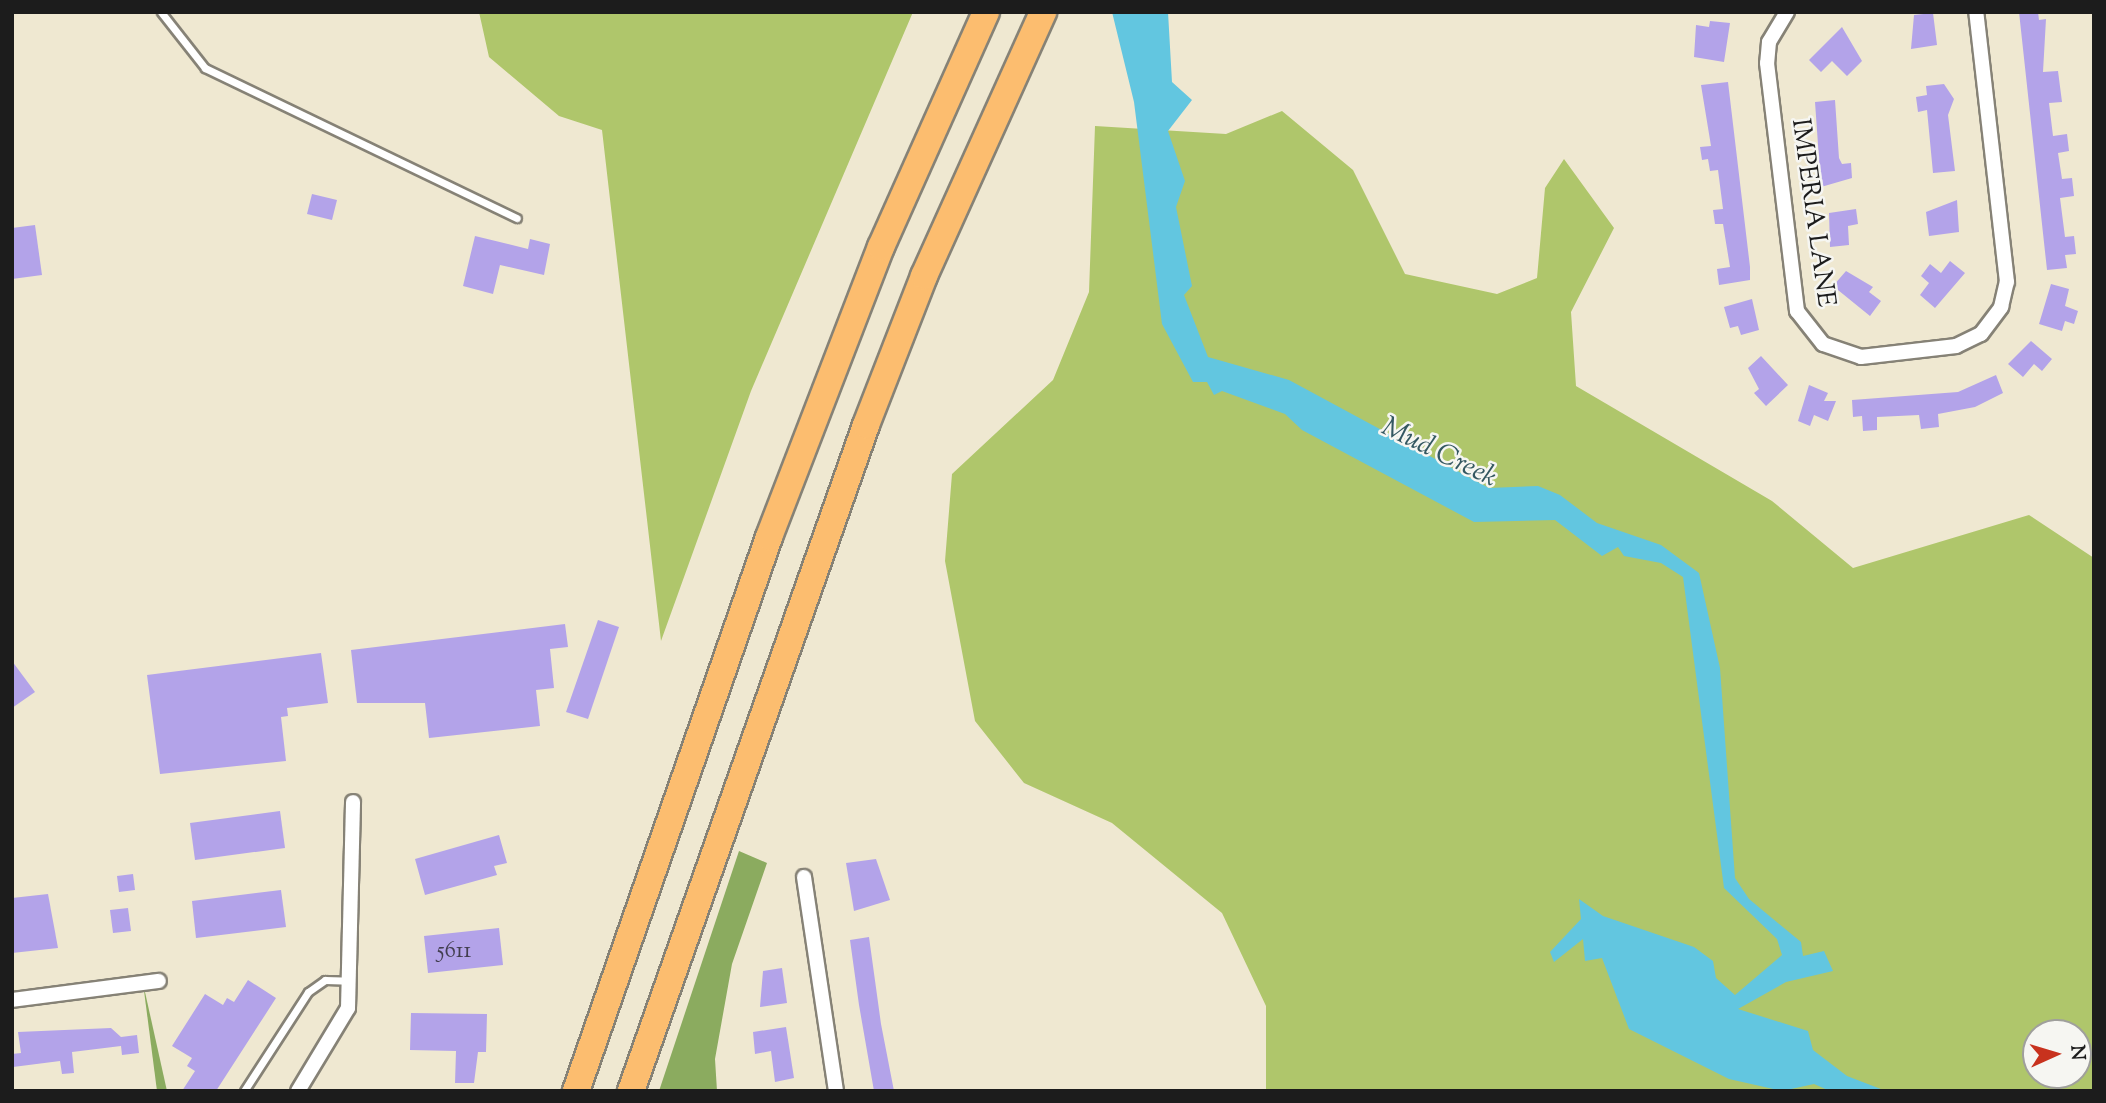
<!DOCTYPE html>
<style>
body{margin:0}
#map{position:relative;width:2106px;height:1103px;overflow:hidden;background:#efe8d1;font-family:"Sorts Mill Goudy",serif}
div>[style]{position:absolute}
.green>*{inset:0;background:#afc66b}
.forest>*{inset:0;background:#8bab5f}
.water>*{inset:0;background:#62c6e0}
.building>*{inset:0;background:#b3a3e9}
.roads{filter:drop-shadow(2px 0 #868276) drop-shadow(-2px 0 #868276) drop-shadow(0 2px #868276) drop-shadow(0 -2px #868276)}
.service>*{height:7px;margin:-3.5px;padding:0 3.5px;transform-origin:3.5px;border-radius:3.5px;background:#fff}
.minor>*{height:14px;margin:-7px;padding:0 7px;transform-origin:7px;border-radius:7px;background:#fff}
.motorway>*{height:26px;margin:-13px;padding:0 13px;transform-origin:13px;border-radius:13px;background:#fcbd6f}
span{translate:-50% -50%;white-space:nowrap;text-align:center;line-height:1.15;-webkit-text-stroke:5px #f6f6f2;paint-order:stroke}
.number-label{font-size:23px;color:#423e4f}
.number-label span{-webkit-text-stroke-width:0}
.street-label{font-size:26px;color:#1c1c1c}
.water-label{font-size:28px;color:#345861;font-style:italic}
.frame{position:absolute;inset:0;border:14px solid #1c1c1c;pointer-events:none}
.north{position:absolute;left:2022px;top:1019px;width:70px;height:70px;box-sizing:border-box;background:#f6f6f2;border:2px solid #9f9f9c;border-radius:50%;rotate:86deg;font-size:19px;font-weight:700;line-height:28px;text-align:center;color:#1c1c1c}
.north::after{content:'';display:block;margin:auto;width:24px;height:32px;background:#c8321e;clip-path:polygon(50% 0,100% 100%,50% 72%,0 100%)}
</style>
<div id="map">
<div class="green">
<div style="clip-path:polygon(479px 12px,913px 12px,751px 391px,661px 641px,602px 130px,559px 116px,489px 57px)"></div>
<div style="clip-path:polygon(evenodd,1282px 111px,1353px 170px,1405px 274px,1497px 294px,1537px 278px,1545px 188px,1564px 159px,1614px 228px,1571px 312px,1576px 386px,1772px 501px,1853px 568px,2029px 515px,2094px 558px,2094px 1091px,1266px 1091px,1266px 1006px,1222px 913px,1112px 823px,1024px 783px,975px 721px,945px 561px,952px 474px,1053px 380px,1089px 292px,1095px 126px,1226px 134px,1282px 111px,2036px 1033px,2078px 1033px,2078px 1075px,2036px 1075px,2036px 1033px)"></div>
</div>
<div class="forest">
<div style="clip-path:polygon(739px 851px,767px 863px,732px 964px,715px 1059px,717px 1091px,659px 1091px)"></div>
<div style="clip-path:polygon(143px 983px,167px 1091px,157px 1091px)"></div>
</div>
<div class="water">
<div style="clip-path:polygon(1112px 12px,1168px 12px,1172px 82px,1192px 100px,1168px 131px,1185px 181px,1176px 207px,1192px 286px,1184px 295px,1208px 357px,1289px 380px,1489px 488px,1538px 486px,1560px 495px,1597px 523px,1661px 545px,1699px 573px,1720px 668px,1735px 878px,1749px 899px,1801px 942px,1803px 956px,1824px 951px,1833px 971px,1786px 982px,1738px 1009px,1808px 1031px,1813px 1050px,1847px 1076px,1886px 1091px,1830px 1091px,1814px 1084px,1782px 1091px,1729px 1079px,1629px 1029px,1602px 958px,1585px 961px,1583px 939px,1554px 962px,1550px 952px,1581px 919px,1579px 899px,1603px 916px,1694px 947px,1713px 961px,1716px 978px,1735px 995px,1782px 955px,1777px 939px,1724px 888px,1683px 577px,1661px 563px,1624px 556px,1618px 547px,1602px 556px,1555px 520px,1474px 522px,1302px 430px,1285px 414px,1222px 391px,1214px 395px,1207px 382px,1193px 382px,1162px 324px,1134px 102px)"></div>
</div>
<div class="building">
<div style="clip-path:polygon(2019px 12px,2038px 12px,2039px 20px,2046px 19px,2043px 72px,2058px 71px,2062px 102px,2049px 103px,2053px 136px,2067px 134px,2069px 151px,2058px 153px,2062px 179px,2072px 178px,2074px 196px,2060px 198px,2065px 237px,2074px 236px,2076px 254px,2065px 255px,2067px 268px,2047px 270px)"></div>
<div style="clip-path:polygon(1933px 13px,1937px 45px,1911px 49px,1914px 15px)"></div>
<div style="clip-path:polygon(1710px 21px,1730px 23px,1724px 62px,1694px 57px,1696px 25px,1709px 27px)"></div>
<div style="clip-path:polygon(1842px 27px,1862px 61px,1847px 76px,1832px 61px,1821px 72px,1809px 60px)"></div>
<div style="clip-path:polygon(1728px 82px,1750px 267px,1750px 280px,1719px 285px,1717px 269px,1730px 267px,1723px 224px,1715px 224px,1713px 210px,1723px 209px,1718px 170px,1710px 171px,1708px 159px,1702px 160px,1700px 147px,1711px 146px,1701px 85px)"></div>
<div style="clip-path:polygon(1944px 84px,1954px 99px,1948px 115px,1955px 171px,1933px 173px,1927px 110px,1918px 112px,1916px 97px,1927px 95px,1926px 86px)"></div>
<div style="clip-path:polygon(1835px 100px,1839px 158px,1842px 164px,1851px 163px,1852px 178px,1821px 187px,1815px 102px)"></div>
<div style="clip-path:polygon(312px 194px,337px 200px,332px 220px,307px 214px)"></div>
<div style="clip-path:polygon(1957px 200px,1959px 232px,1929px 236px,1926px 212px)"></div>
<div style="clip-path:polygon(1856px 209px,1858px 224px,1848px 226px,1849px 245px,1830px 247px,1829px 213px)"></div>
<div style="clip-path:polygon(35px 225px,42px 275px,12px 279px,12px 228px)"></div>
<div style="clip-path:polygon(475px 236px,528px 249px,530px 239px,550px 244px,544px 275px,500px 265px,493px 294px,463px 286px)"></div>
<div style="clip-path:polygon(1950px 261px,1965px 273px,1935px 308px,1920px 295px,1929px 283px,1921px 276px,1930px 264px,1941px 273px)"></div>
<div style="clip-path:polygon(1846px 271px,1873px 287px,1869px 292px,1881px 301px,1870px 316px,1833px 286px)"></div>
<div style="clip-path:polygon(2051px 284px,2069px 289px,2065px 306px,2078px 311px,2074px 324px,2065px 321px,2062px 331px,2039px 324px)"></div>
<div style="clip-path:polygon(1752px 299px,1759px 330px,1741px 335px,1738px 326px,1730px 328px,1724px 307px)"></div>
<div style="clip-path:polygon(2031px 341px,2052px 359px,2042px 371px,2034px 364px,2023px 377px,2008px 364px)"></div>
<div style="clip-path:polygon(1761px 356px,1788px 385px,1766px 406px,1754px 393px,1759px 389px,1748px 368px)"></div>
<div style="clip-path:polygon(1996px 375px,2003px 393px,1975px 407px,1938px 414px,1939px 427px,1921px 429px,1919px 415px,1877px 417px,1877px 430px,1863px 431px,1862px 416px,1853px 417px,1852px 400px,1958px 392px)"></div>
<div style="clip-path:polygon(1809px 385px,1828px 393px,1824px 401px,1836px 401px,1828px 421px,1814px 415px,1810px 426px,1798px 421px)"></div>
<div style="clip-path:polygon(598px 620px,619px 627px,588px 719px,566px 712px)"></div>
<div style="clip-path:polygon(565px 624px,568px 647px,550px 649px,554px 688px,536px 690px,540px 726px,429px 738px,425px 703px,357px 703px,351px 650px)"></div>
<div style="clip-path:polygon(321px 653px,328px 703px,287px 708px,288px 716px,281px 717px,286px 761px,160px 774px,147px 675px)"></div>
<div style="clip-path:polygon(12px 661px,35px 692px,12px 708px)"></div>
<div style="clip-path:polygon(280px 811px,285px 848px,195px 860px,190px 823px)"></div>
<div style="clip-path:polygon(499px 835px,507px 863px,494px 866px,497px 875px,425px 895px,415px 859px)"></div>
<div style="clip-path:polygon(876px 859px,890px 900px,854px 911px,846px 863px)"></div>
<div style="clip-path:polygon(133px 874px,135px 890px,119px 892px,117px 876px)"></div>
<div style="clip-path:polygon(281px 890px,286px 927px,196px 938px,192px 901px)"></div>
<div style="clip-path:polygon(48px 894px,58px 948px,12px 953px,12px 898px)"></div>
<div style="clip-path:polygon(128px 908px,131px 931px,113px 933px,110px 910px)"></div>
<div style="clip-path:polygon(499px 928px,503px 965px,428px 973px,424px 936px)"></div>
<div style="clip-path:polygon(869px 937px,881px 1024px,894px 1091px,874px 1091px,859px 1005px,850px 940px)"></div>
<div style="clip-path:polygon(782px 968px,787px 1003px,760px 1007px,763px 971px)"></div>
<div style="clip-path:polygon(248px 980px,276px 998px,216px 1091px,182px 1091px,195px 1071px,187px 1066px,192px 1058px,172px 1046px,205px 994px,223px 1005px,227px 998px,234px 1002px)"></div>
<div style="clip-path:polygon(411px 1013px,487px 1014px,486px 1052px,478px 1052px,474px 1083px,455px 1083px,456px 1051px,410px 1050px)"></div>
<div style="clip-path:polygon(786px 1027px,794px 1078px,775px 1082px,771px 1051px,755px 1054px,753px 1032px)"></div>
<div style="clip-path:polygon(111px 1028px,121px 1037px,137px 1035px,139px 1053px,122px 1055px,121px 1046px,72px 1052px,74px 1073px,62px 1074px,60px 1061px,13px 1067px,12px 1054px,21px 1053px,18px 1032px)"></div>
</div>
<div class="roads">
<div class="service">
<div style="left:161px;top:12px;width:71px;rotate:51.8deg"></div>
<div style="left:205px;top:68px;width:346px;rotate:25.7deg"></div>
<div style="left:244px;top:1091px;width:118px;rotate:-57.1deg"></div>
<div style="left:308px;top:992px;width:21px;rotate:-35deg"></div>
<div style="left:325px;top:980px;width:25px;rotate:2deg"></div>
</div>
<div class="minor">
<div style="left:1787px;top:12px;width:35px;rotate:121deg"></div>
<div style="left:1769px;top:42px;width:21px;rotate:95deg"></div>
<div style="left:1767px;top:63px;width:250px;rotate:83.1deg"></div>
<div style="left:1797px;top:311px;width:42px;rotate:51.8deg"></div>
<div style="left:1823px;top:344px;width:40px;rotate:18.9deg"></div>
<div style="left:1861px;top:357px;width:96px;rotate:-6.6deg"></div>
<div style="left:1956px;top:346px;width:28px;rotate:-26deg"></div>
<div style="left:1981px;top:334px;width:34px;rotate:-53deg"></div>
<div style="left:2001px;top:307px;width:26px;rotate:-77deg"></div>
<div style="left:2007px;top:282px;width:272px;rotate:-96.5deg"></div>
<div style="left:804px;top:877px;width:216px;rotate:81.5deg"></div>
<div style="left:12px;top:1000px;width:148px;rotate:-7.4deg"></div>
<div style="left:298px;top:1091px;width:97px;rotate:-58.9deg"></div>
<div style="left:348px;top:1008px;width:206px;rotate:-88.6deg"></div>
</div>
<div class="motorway">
<div style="left:576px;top:1091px;width:587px;rotate:-70.79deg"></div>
<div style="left:769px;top:537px;width:311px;rotate:-68.9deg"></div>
<div style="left:881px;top:247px;width:257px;rotate:-65.9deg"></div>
<div style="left:631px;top:1091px;width:706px;rotate:-70.56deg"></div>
<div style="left:866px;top:425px;width:160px;rotate:-68.7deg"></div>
<div style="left:924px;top:276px;width:290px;rotate:-65.7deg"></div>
</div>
</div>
<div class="number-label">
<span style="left:454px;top:952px">5611</span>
</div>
<div class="street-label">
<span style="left:1812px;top:213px;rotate:82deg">IMPERIA LANE</span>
</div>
<div class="water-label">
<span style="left:1439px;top:453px;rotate:26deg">Mud Creek</span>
</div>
<div class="frame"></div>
<div class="north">N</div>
</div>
